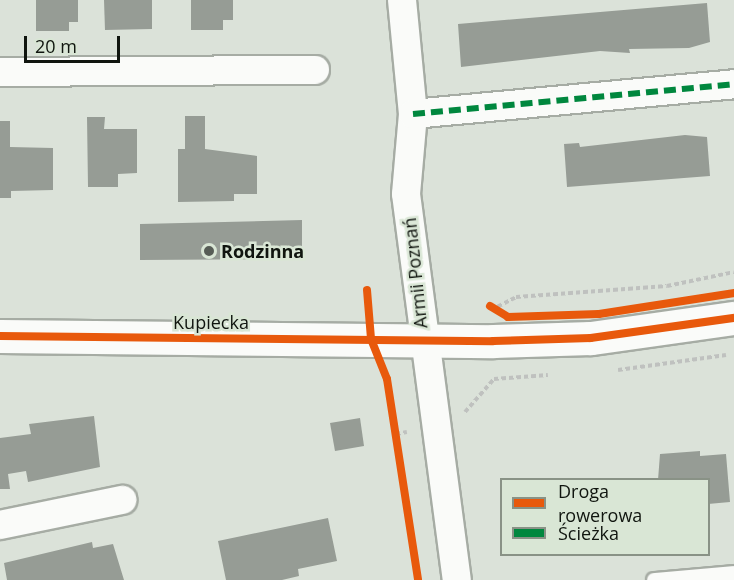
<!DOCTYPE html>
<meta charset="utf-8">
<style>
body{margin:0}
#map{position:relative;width:734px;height:580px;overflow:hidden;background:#dbe2d9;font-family:"Open Sans",sans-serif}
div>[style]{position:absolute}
.building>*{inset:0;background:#969c95}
.path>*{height:4px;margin-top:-2px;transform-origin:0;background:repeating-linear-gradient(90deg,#bfc1bf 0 4.5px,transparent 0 7.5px)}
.roads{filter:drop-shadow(2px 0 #a6aca4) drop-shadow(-2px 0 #a6aca4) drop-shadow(0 2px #a6aca4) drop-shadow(0 -2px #a6aca4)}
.service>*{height:14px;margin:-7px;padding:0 7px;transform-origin:7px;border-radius:7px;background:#fafbf9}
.minor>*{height:28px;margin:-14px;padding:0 14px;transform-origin:14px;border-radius:14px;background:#fafbf9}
.tertiary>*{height:33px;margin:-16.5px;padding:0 16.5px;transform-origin:16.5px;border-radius:16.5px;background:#fafbf9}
.quiet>*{height:6px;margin-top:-3px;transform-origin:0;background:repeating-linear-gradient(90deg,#00873e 0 12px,transparent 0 18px)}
.cycleway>*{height:8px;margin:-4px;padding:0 4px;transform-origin:4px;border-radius:4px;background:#e8590c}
.dots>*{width:16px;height:16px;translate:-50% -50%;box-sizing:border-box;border:3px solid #d9e6d5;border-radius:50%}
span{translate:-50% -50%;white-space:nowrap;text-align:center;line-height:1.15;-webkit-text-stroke:5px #d9e6d5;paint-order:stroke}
.poi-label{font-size:18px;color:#10150f;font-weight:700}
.left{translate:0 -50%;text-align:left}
.street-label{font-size:18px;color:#10150f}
.legend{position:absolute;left:500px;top:478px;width:210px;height:78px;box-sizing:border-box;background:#d9e6d5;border:2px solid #899286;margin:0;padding:8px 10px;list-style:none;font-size:18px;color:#10150f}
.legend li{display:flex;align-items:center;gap:12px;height:30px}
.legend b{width:30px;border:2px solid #899286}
.scale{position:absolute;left:24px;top:36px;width:96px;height:27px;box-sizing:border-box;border:3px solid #10150f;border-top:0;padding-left:8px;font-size:18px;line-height:21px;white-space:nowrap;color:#10150f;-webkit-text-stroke:4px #d9e6d5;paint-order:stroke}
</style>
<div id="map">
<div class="building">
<div style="clip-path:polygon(36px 0,78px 0,78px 22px,69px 22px,69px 31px,36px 31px)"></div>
<div style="clip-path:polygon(104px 0,152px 0,152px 29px,105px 30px)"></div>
<div style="clip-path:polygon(191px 0,233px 0,233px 20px,223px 20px,223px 30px,191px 30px)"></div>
<div style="clip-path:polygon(707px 3px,710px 42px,689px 48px,629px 49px,630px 53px,600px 51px,461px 67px,458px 24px)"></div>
<div style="clip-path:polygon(185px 116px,205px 116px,205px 149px,257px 156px,257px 194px,234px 194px,234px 201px,178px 202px,178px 149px,185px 149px)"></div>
<div style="clip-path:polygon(87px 117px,105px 117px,104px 129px,137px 129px,137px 173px,118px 174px,118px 187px,88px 187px)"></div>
<div style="clip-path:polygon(0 121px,10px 121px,10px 147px,53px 148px,53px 190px,11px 191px,11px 198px,0 198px)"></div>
<div style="clip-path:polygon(685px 135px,707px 137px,710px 176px,567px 187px,564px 144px,579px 143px,580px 147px)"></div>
<div style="clip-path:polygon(302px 220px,302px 259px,140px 260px,140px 224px)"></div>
<div style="clip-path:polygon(94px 416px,100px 467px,28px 482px,26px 471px,8px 474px,10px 489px,0 489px,0 438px,31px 434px,29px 424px)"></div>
<div style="clip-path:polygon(360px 418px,364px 446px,335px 451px,330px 423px)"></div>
<div style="clip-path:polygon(700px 451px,700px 456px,726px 454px,730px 502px,708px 504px,708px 480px,658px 480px,660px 454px)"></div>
<div style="clip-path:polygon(328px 518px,337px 561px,298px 569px,299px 576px,282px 580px,226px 580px,218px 541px)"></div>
<div style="clip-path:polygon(92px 542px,93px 548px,113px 544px,124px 580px,7px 580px,4px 563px)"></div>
</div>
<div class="path">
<div style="left:491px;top:310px;width:28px;rotate:-27deg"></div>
<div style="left:516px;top:297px;width:151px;rotate:-4.2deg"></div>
<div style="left:667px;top:286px;width:68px;rotate:-11.8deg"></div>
<div style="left:618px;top:370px;width:109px;rotate:-7.9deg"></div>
<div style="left:465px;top:412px;width:44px;rotate:-48.7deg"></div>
<div style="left:494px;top:379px;width:54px;rotate:-4.2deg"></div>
<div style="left:396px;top:434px;width:11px;rotate:-10deg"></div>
</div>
<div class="roads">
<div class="service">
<div style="left:654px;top:580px;width:80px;rotate:-5deg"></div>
</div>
<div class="minor">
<div style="left:402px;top:0;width:115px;rotate:84.5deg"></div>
<div style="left:413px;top:114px;width:80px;rotate:95deg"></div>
<div style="left:406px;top:194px;width:389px;rotate:82.5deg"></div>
<div style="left:0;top:72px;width:315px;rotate:-0.4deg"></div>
<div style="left:413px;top:114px;width:322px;rotate:-5.3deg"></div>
<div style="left:0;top:525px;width:125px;rotate:-11.6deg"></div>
</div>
<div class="tertiary">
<div style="left:0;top:336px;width:493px;rotate:0.6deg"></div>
<div style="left:493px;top:341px;width:98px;rotate:-1.8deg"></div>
<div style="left:591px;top:338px;width:144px;rotate:-8deg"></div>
</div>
</div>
<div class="quiet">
<div style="left:413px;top:114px;width:322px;rotate:-5.3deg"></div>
</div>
<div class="cycleway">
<div style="left:367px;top:290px;width:49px;rotate:85.3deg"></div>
<div style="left:371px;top:339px;width:43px;rotate:68.2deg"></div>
<div style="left:387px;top:379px;width:203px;rotate:81.2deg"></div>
<div style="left:490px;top:306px;width:21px;rotate:31deg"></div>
<div style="left:508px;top:317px;width:91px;rotate:-1.9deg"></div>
<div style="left:599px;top:314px;width:137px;rotate:-8.8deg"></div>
<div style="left:0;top:336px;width:493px;rotate:0.6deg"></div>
<div style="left:493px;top:341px;width:98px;rotate:-1.8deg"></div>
<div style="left:591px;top:338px;width:144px;rotate:-8deg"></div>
</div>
<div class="dots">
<div style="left:209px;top:251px;background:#575d56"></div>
</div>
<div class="poi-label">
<span class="left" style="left:221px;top:251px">Rodzinna</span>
</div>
<div class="street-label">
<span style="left:415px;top:273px;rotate:-96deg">Armii Poznań</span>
<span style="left:211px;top:322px">Kupiecka</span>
</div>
<ul class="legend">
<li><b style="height:8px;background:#e8590c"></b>Droga rowerowa</li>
<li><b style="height:8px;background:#00873e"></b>Ścieżka</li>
</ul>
<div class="scale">20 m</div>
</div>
